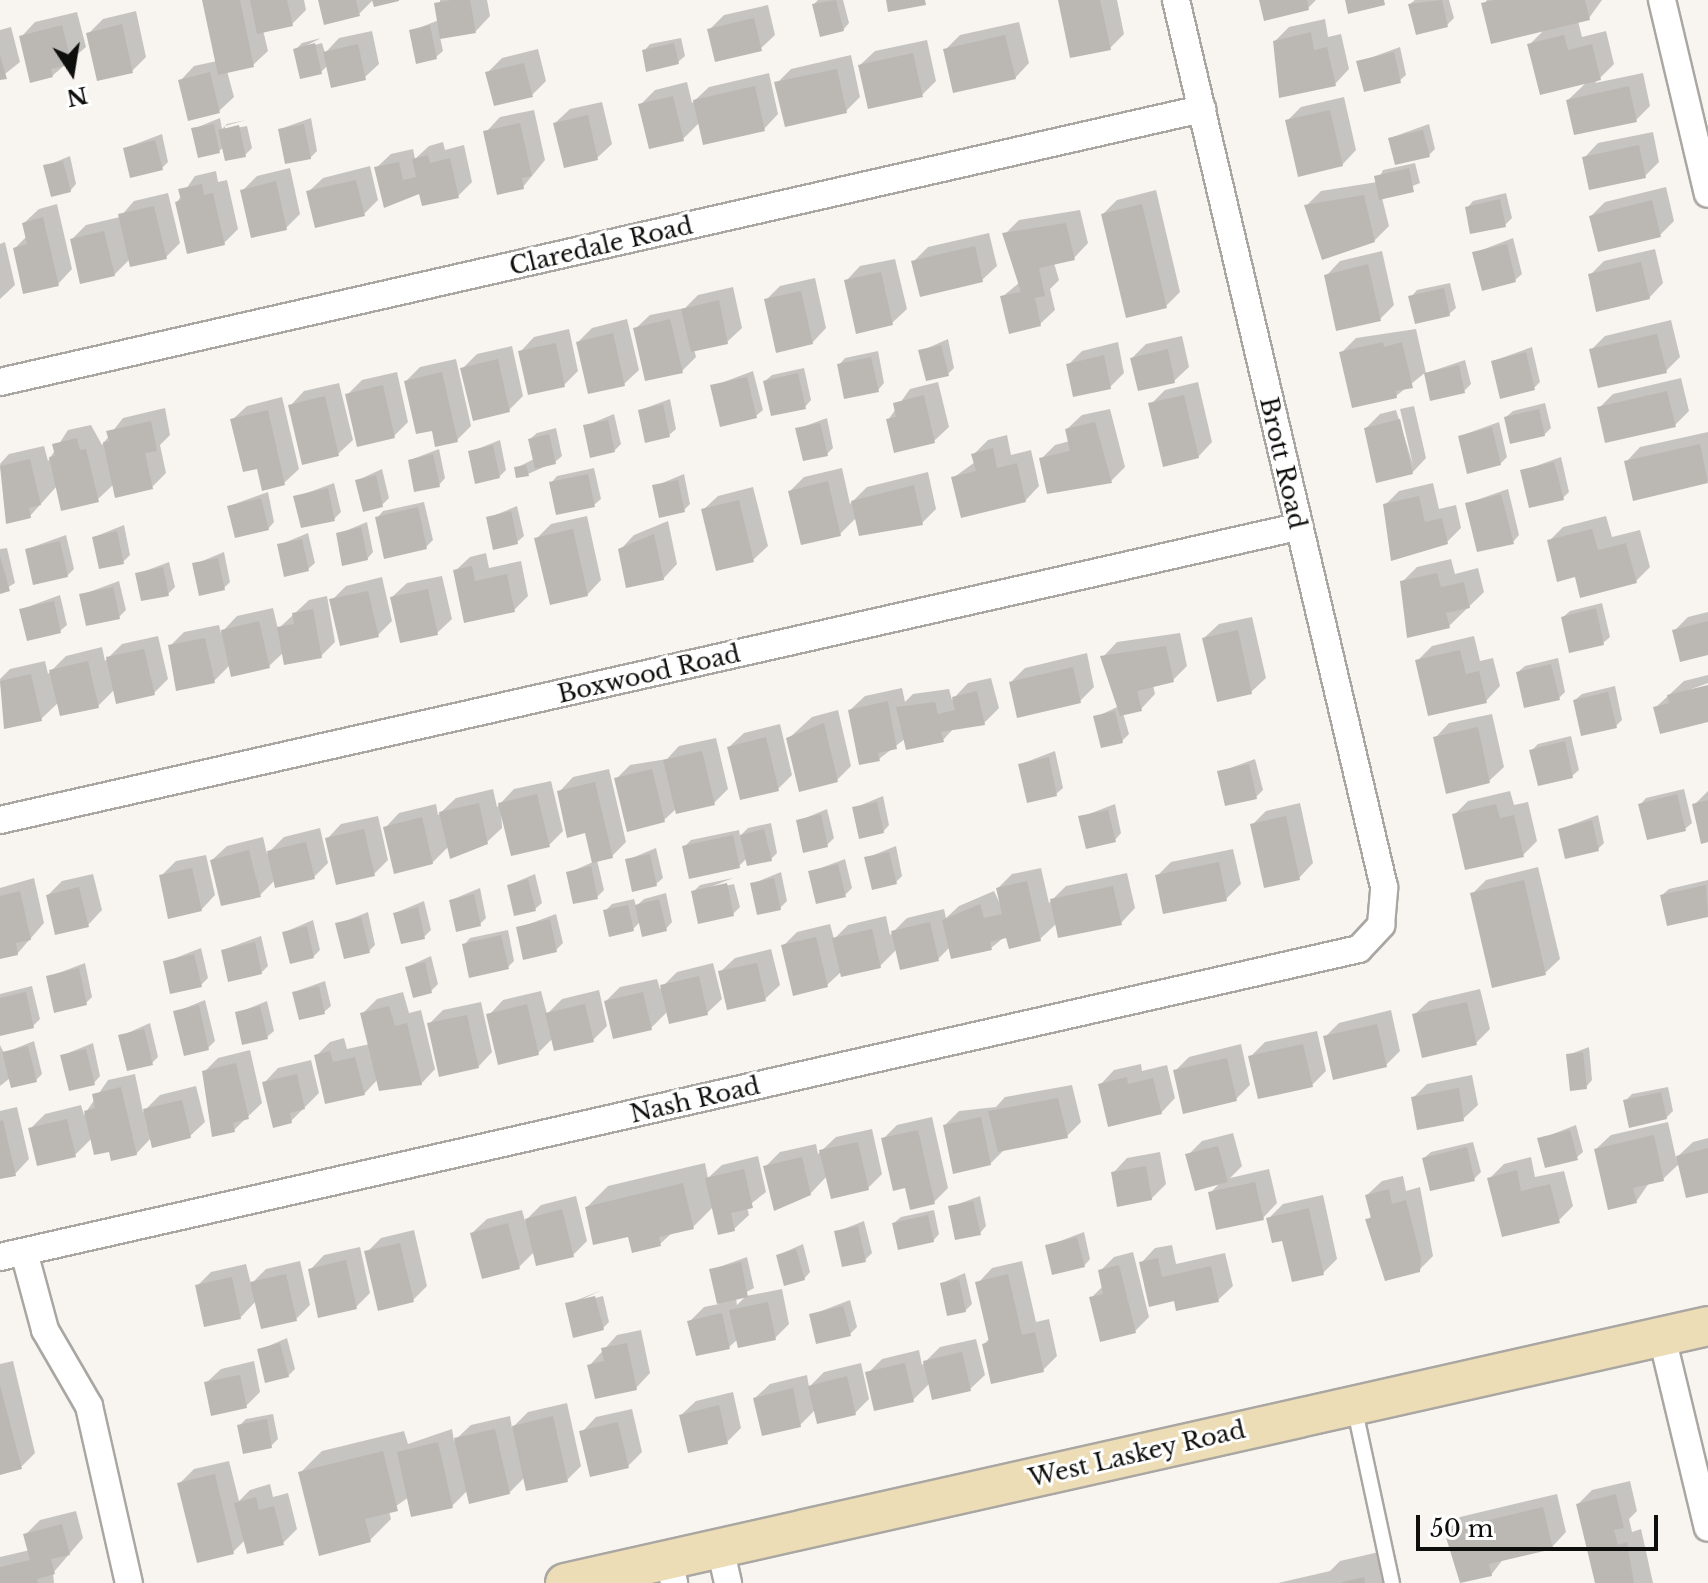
<!DOCTYPE html>
<style>
body{margin:0}
#map{position:relative;width:1708px;height:1583px;overflow:hidden;background:#f8f5f1;font-family:"Libre Baskerville",serif}
div>[style]{position:absolute}
.shadow>*{inset:0;background:#0003}
.building>*{inset:0;background:#bbb8b4}
.roads{filter:drop-shadow(2px 0 #aaa7a3) drop-shadow(-2px 0 #aaa7a3) drop-shadow(0 2px #aaa7a3) drop-shadow(0 -2px #aaa7a3)}
.lane>*{height:14px;margin:-7px;padding:0 7px;transform-origin:7px;border-radius:7px;background:#fff}
.street>*{height:26px;margin:-13px;padding:0 13px;transform-origin:13px;border-radius:13px;background:#fff}
.secondary>*{height:38px;margin:-19px;padding:0 19px;transform-origin:19px;border-radius:19px;background:#edddb6}
span{translate:-50% -50%;white-space:nowrap;text-align:center;line-height:1.15;-webkit-text-stroke:6px #fff;paint-order:stroke}
.street-label{font-size:24px;color:#0e0e0c}
.north{position:absolute;left:32px;top:32px;width:80px;height:80px;-webkit-text-stroke:6px #fff;paint-order:stroke;rotate:168deg;font-size:22px;font-weight:700;line-height:32px;text-align:center;color:#0e0e0c}
.north::after{content:'';display:block;margin:auto;width:28px;height:36px;background:#0e0e0c;clip-path:polygon(50% 0,100% 100%,50% 72%,0 100%)}
.scale{position:absolute;left:1416px;top:1515px;width:242px;height:36px;box-sizing:border-box;border:4px solid #0e0e0c;border-top:0;padding-left:10px;font-size:24px;line-height:28px;white-space:nowrap;color:#0e0e0c;-webkit-text-stroke:6px #fff;paint-order:stroke}
</style>
<div id="map">
<div class="shadow">
<div style="clip-path:polygon(204px 0,304px 0,306px 10px,292px 24px,263px 30px,268px 51px,253px 65px,227px 71px,234px 97px,219px 111px,180px 81px,194px 66px,217px 61px)"></div>
<div style="clip-path:polygon(321px 0,373px 0,359px 14px)"></div>
<div style="clip-path:polygon(440px 0,487px 0,490px 16px,476px 31px,440px 37px,443px 51px,436px 57px,411px 31px,439px 20px)"></div>
<div style="clip-path:polygon(818px 0,843px 0,849px 23px,843px 30px,814px 4px)"></div>
<div style="clip-path:polygon(1060px 0,1117px 0,1124px 34px,1110px 48px)"></div>
<div style="clip-path:polygon(1261px 0,1316px 0,1308px 8px)"></div>
<div style="clip-path:polygon(1415px 0,1449px 0,1454px 18px,1447px 25px,1410px 4px)"></div>
<div style="clip-path:polygon(1487px 0,1602px 0,1589px 18px,1578px 21px,1582px 37px,1606px 31px,1614px 64px,1595px 83px,1643px 73px,1650px 106px,1636px 120px,1568px 100px,1587px 82px,1529px 45px,1545px 29px,1484px 4px)"></div>
<div style="clip-path:polygon(768px 5px,775px 35px,760px 49px,710px 29px,724px 15px)"></div>
<div style="clip-path:polygon(136px 11px,146px 57px,132px 71px,88px 34px,103px 19px)"></div>
<div style="clip-path:polygon(77px 12px,86px 47px,52px 76px,21px 37px,35px 22px)"></div>
<div style="clip-path:polygon(1325px 19px,1328px 37px,1341px 34px,1349px 69px,1335px 84px,1275px 41px,1289px 27px)"></div>
<div style="clip-path:polygon(1019px 22px,1029px 63px,1015px 78px,946px 49px,960px 35px)"></div>
<div style="clip-path:polygon(11px 27px,20px 62px,0 78px,0 30px)"></div>
<div style="clip-path:polygon(372px 31px,379px 64px,364px 78px,328px 65px,321px 72px,295px 50px,302px 43px,321px 38px,300px 49px,322px 43px,325px 53px,339px 38px)"></div>
<div style="clip-path:polygon(681px 38px,685px 56px,678px 62px,644px 51px,650px 44px)"></div>
<div style="clip-path:polygon(927px 40px,936px 81px,922px 95px,860px 65px,875px 51px)"></div>
<div style="clip-path:polygon(1400px 47px,1406px 75px,1399px 81px,1359px 62px)"></div>
<div style="clip-path:polygon(538px 49px,546px 81px,532px 95px,487px 73px,502px 58px)"></div>
<div style="clip-path:polygon(851px 55px,860px 97px,846px 111px,777px 83px,791px 69px)"></div>
<div style="clip-path:polygon(769px 73px,778px 114px,764px 129px,700px 122px,683px 139px,641px 104px,655px 90px,687px 82px,692px 103px,709px 87px)"></div>
<div style="clip-path:polygon(1344px 97px,1356px 150px,1342px 165px,1287px 121px,1301px 107px)"></div>
<div style="clip-path:polygon(602px 102px,612px 144px,597px 158px,555px 123px,570px 109px)"></div>
<div style="clip-path:polygon(534px 110px,545px 160px,523px 187px,486px 132px,500px 117px)"></div>
<div style="clip-path:polygon(220px 118px,222px 129px,227px 124px,246px 120px,225px 126px,225px 130px,247px 126px,252px 148px,245px 155px,224px 147px,219px 151px,193px 129px)"></div>
<div style="clip-path:polygon(311px 118px,317px 151px,310px 158px,280px 129px)"></div>
<div style="clip-path:polygon(1429px 124px,1435px 149px,1429px 155px,1390px 138px)"></div>
<div style="clip-path:polygon(1653px 132px,1659px 162px,1645px 176px,1584px 158px,1598px 143px)"></div>
<div style="clip-path:polygon(162px 134px,168px 162px,162px 168px,125px 148px)"></div>
<div style="clip-path:polygon(443px 142px,445px 150px,464px 145px,472px 182px,458px 196px,421px 191px,376px 168px,391px 154px,413px 149px,415px 159px,429px 146px)"></div>
<div style="clip-path:polygon(70px 156px,76px 184px,70px 191px,46px 166px)"></div>
<div style="clip-path:polygon(1415px 163px,1420px 183px,1382px 198px,1389px 226px,1374px 241px,1307px 205px,1321px 191px,1377px 182px,1383px 170px)"></div>
<div style="clip-path:polygon(370px 166px,378px 200px,364px 214px,308px 192px,323px 178px)"></div>
<div style="clip-path:polygon(290px 168px,300px 214px,286px 228px,243px 190px,257px 176px)"></div>
<div style="clip-path:polygon(216px 171px,218px 182px,227px 180px,238px 229px,224px 243px,177px 202px,195px 176px)"></div>
<div style="clip-path:polygon(1666px 187px,1674px 221px,1660px 235px,1591px 216px,1605px 202px)"></div>
<div style="clip-path:polygon(1156px 190px,1180px 292px,1166px 306px,1103px 214px,1117px 200px)"></div>
<div style="clip-path:polygon(168px 193px,180px 243px,166px 257px,130px 259px,114px 275px,72px 239px,86px 225px,120px 217px,134px 201px)"></div>
<div style="clip-path:polygon(1506px 193px,1512px 218px,1505px 225px,1467px 208px,1473px 201px)"></div>
<div style="clip-path:polygon(57px 204px,72px 269px,58px 284px,15px 248px,27px 236px,24px 223px,39px 209px)"></div>
<div style="clip-path:polygon(1080px 210px,1088px 243px,1074px 258px,1054px 263px,1059px 280px,1050px 289px,1055px 310px,1040px 324px,1002px 297px,1020px 282px,1005px 234px,1019px 220px)"></div>
<div style="clip-path:polygon(989px 233px,997px 266px,982px 280px,913px 262px,928px 247px)"></div>
<div style="clip-path:polygon(1513px 238px,1522px 274px,1515px 280px,1474px 253px)"></div>
<div style="clip-path:polygon(5px 242px,15px 285px,0 299px,0 244px)"></div>
<div style="clip-path:polygon(1655px 249px,1663px 283px,1649px 298px,1590px 275px,1604px 261px)"></div>
<div style="clip-path:polygon(1382px 251px,1394px 305px,1380px 319px,1326px 276px,1340px 261px)"></div>
<div style="clip-path:polygon(895px 259px,907px 309px,892px 323px,846px 281px,860px 266px)"></div>
<div style="clip-path:polygon(815px 278px,826px 328px,812px 343px,766px 300px,780px 286px)"></div>
<div style="clip-path:polygon(1450px 283px,1456px 308px,1449px 314px,1411px 297px,1417px 290px)"></div>
<div style="clip-path:polygon(733px 287px,742px 328px,727px 342px,694px 349px,696px 357px,682px 371px,635px 329px,650px 315px,685px 308px,698px 295px)"></div>
<div style="clip-path:polygon(627px 319px,639px 370px,624px 384px,578px 342px,592px 328px)"></div>
<div style="clip-path:polygon(1671px 320px,1680px 357px,1666px 371px,1591px 350px,1605px 336px)"></div>
<div style="clip-path:polygon(569px 329px,578px 371px,564px 385px,520px 352px,534px 337px)"></div>
<div style="clip-path:polygon(1416px 329px,1426px 373px,1465px 360px,1471px 384px,1464px 391px,1431px 398px,1426px 372px,1396px 396px,1342px 352px,1356px 338px)"></div>
<div style="clip-path:polygon(1182px 336px,1189px 367px,1174px 381px,1132px 358px,1146px 344px)"></div>
<div style="clip-path:polygon(948px 339px,954px 368px,948px 374px,921px 351px)"></div>
<div style="clip-path:polygon(1118px 342px,1124px 373px,1110px 387px,1068px 365px,1082px 351px)"></div>
<div style="clip-path:polygon(512px 346px,523px 396px,509px 410px,463px 368px,477px 354px)"></div>
<div style="clip-path:polygon(1532px 347px,1540px 382px,1534px 388px,1493px 361px)"></div>
<div style="clip-path:polygon(878px 351px,884px 383px,878px 390px,839px 365px,845px 358px)"></div>
<div style="clip-path:polygon(456px 359px,471px 426px,457px 440px,433px 429px,406px 381px,420px 367px)"></div>
<div style="clip-path:polygon(804px 368px,811px 400px,805px 407px,765px 381px,772px 375px)"></div>
<div style="clip-path:polygon(753px 371px,763px 410px,756px 416px,713px 386px)"></div>
<div style="clip-path:polygon(397px 372px,408px 422px,394px 436px,348px 394px,362px 380px)"></div>
<div style="clip-path:polygon(1681px 378px,1689px 411px,1675px 425px,1599px 408px,1613px 394px)"></div>
<div style="clip-path:polygon(938px 382px,949px 427px,934px 441px,888px 420px,910px 389px)"></div>
<div style="clip-path:polygon(1198px 382px,1212px 442px,1198px 457px,1151px 404px,1165px 390px)"></div>
<div style="clip-path:polygon(339px 383px,353px 440px,338px 454px,290px 406px,304px 391px)"></div>
<div style="clip-path:polygon(282px 397px,299px 469px,284px 483px,258px 467px,232px 420px,247px 406px)"></div>
<div style="clip-path:polygon(670px 399px,676px 429px,669px 435px,640px 410px)"></div>
<div style="clip-path:polygon(1545px 403px,1551px 428px,1544px 435px,1506px 417px,1513px 411px)"></div>
<div style="clip-path:polygon(1414px 406px,1426px 458px,1412px 473px,1366px 428px,1380px 414px,1396px 410px,1413px 465px,1400px 409px)"></div>
<div style="clip-path:polygon(165px 408px,170px 435px,160px 445px,166px 473px,152px 487px,114px 484px,97px 500px,57px 486px,30px 516px,8px 522px,0 464px,9px 454px,44px 446px,48px 461px,68px 430px,91px 425px,102px 445px,123px 418px)"></div>
<div style="clip-path:polygon(1110px 409px,1125px 467px,1111px 481px,1041px 459px,1055px 445px,1070px 441px,1067px 429px,1082px 415px)"></div>
<div style="clip-path:polygon(614px 414px,621px 444px,614px 451px,585px 426px)"></div>
<div style="clip-path:polygon(827px 418px,833px 448px,827px 454px,797px 429px)"></div>
<div style="clip-path:polygon(1499px 422px,1507px 457px,1500px 464px,1460px 436px)"></div>
<div style="clip-path:polygon(556px 428px,562px 456px,555px 462px,528px 474px,516px 468px,534px 459px,530px 439px,537px 433px)"></div>
<div style="clip-path:polygon(1708px 432px,1708px 481px,1635px 498px,1626px 462px,1640px 447px)"></div>
<div style="clip-path:polygon(1007px 435px,1011px 455px,1031px 450px,1039px 486px,1025px 501px,953px 478px,975px 462px,974px 454px,988px 440px)"></div>
<div style="clip-path:polygon(500px 440px,506px 470px,499px 477px,470px 452px)"></div>
<div style="clip-path:polygon(439px 449px,445px 478px,439px 485px,410px 460px)"></div>
<div style="clip-path:polygon(1561px 457px,1569px 492px,1563px 498px,1522px 471px)"></div>
<div style="clip-path:polygon(594px 468px,601px 499px,594px 505px,551px 483px,557px 476px)"></div>
<div style="clip-path:polygon(842px 468px,850px 504px,867px 487px,928px 472px,936px 509px,922px 523px,857px 517px,840px 534px,790px 491px,804px 477px)"></div>
<div style="clip-path:polygon(382px 469px,389px 498px,382px 505px,358px 480px)"></div>
<div style="clip-path:polygon(684px 474px,690px 504px,684px 510px,655px 486px)"></div>
<div style="clip-path:polygon(334px 483px,341px 512px,334px 519px,296px 497px)"></div>
<div style="clip-path:polygon(1433px 483px,1439px 509px,1456px 505px,1461px 528px,1447px 542px,1385px 505px,1399px 491px)"></div>
<div style="clip-path:polygon(753px 487px,768px 546px,753px 560px,703px 510px,718px 496px)"></div>
<div style="clip-path:polygon(1508px 489px,1519px 535px,1513px 542px,1468px 503px)"></div>
<div style="clip-path:polygon(268px 492px,274px 522px,268px 529px,229px 506px)"></div>
<div style="clip-path:polygon(424px 502px,433px 540px,426px 547px,377px 518px,383px 511px)"></div>
<div style="clip-path:polygon(517px 506px,524px 536px,517px 542px,488px 518px)"></div>
<div style="clip-path:polygon(587px 516px,601px 580px,587px 595px,537px 538px,551px 524px)"></div>
<div style="clip-path:polygon(1606px 516px,1612px 537px,1640px 530px,1650px 567px,1636px 581px,1576px 575px,1549px 541px,1563px 527px)"></div>
<div style="clip-path:polygon(668px 521px,677px 564px,663px 579px,620px 550px,634px 535px)"></div>
<div style="clip-path:polygon(367px 522px,373px 552px,367px 559px,338px 534px)"></div>
<div style="clip-path:polygon(124px 525px,130px 555px,123px 562px,94px 537px)"></div>
<div style="clip-path:polygon(308px 533px,315px 563px,308px 569px,279px 545px)"></div>
<div style="clip-path:polygon(66px 535px,74px 569px,67px 576px,27px 549px)"></div>
<div style="clip-path:polygon(7px 548px,15px 583px,0 592px,0 549px)"></div>
<div style="clip-path:polygon(224px 552px,230px 582px,224px 588px,195px 564px)"></div>
<div style="clip-path:polygon(486px 553px,489px 568px,521px 561px,528px 596px,514px 610px,455px 571px,470px 557px)"></div>
<div style="clip-path:polygon(1451px 559px,1455px 574px,1478px 568px,1484px 592px,1449px 626px,1402px 582px,1417px 567px)"></div>
<div style="clip-path:polygon(169px 562px,175px 587px,168px 594px,137px 574px)"></div>
<div style="clip-path:polygon(442px 576px,452px 619px,437px 633px,392px 597px,407px 583px)"></div>
<div style="clip-path:polygon(382px 577px,392px 621px,378px 635px,332px 600px,346px 586px)"></div>
<div style="clip-path:polygon(119px 581px,126px 610px,119px 617px,81px 595px)"></div>
<div style="clip-path:polygon(60px 595px,67px 625px,60px 631px,22px 609px)"></div>
<div style="clip-path:polygon(327px 596px,335px 642px,321px 656px,284px 652px,269px 666px,231px 664px,214px 681px,170px 646px,184px 632px,219px 625px,221px 633px,237px 616px,273px 608px,278px 629px,309px 600px)"></div>
<div style="clip-path:polygon(1602px 603px,1610px 637px,1603px 643px,1563px 617px,1570px 611px)"></div>
<div style="clip-path:polygon(1708px 612px,1708px 653px,1674px 631px,1688px 617px)"></div>
<div style="clip-path:polygon(1252px 617px,1266px 678px,1251px 692px,1204px 638px,1219px 624px)"></div>
<div style="clip-path:polygon(1180px 633px,1187px 666px,1173px 680px,1153px 685px,1155px 694px,1141px 709px,1123px 713px,1129px 734px,1122px 741px,1096px 717px,1119px 706px,1103px 657px,1117px 642px)"></div>
<div style="clip-path:polygon(158px 636px,168px 679px,154px 693px,115px 689px,98px 706px,59px 702px,41px 719px,5px 727px,0 679px,10px 669px,45px 661px,48px 674px,66px 656px,102px 647px,105px 661px,122px 644px)"></div>
<div style="clip-path:polygon(1474px 636px,1480px 661px,1493px 658px,1500px 686px,1486px 701px,1417px 661px,1432px 646px)"></div>
<div style="clip-path:polygon(1087px 653px,1094px 687px,1080px 701px,1011px 682px,1025px 668px)"></div>
<div style="clip-path:polygon(1558px 658px,1565px 692px,1559px 698px,1518px 672px,1525px 666px)"></div>
<div style="clip-path:polygon(1708px 675px,1708px 683px,1675px 695px,1708px 687px,1708px 720px,1655px 708px,1684px 681px)"></div>
<div style="clip-path:polygon(991px 678px,999px 708px,984px 723px,955px 727px,943px 740px,906px 738px,879px 759px,850px 710px,865px 696px,902px 688px,905px 702px,913px 694px,949px 689px,952px 700px,968px 683px)"></div>
<div style="clip-path:polygon(1615px 686px,1622px 720px,1616px 726px,1575px 700px,1582px 694px)"></div>
<div style="clip-path:polygon(838px 710px,851px 766px,837px 780px,788px 739px,812px 717px)"></div>
<div style="clip-path:polygon(1492px 714px,1504px 767px,1489px 781px,1435px 738px,1449px 723px)"></div>
<div style="clip-path:polygon(780px 724px,792px 775px,778px 789px,729px 747px,744px 733px)"></div>
<div style="clip-path:polygon(1571px 736px,1579px 770px,1572px 776px,1532px 750px,1538px 744px)"></div>
<div style="clip-path:polygon(716px 738px,728px 789px,714px 803px,677px 808px,664px 820px,616px 779px,630px 765px,667px 759px,679px 746px)"></div>
<div style="clip-path:polygon(1055px 751px,1063px 788px,1056px 794px,1021px 764px)"></div>
<div style="clip-path:polygon(1255px 759px,1263px 790px,1256px 797px,1219px 772px)"></div>
<div style="clip-path:polygon(609px 769px,626px 842px,612px 856px,597px 860px,604px 890px,597px 897px,568px 873px,593px 862px,586px 831px,559px 792px,573px 777px)"></div>
<div style="clip-path:polygon(551px 781px,563px 831px,549px 845px,501px 809px,502px 828px,487px 842px,452px 857px,449px 846px,432px 863px,385px 828px,399px 813px,436px 804px,438px 815px,456px 798px,493px 789px,497px 807px,514px 789px)"></div>
<div style="clip-path:polygon(1684px 789px,1692px 823px,1685px 829px,1640px 805px,1646px 798px)"></div>
<div style="clip-path:polygon(1510px 791px,1514px 805px,1528px 802px,1537px 841px,1523px 855px,1454px 815px,1468px 801px)"></div>
<div style="clip-path:polygon(1708px 791px,1708px 840px,1694px 805px)"></div>
<div style="clip-path:polygon(883px 796px,889px 825px,883px 832px,854px 808px)"></div>
<div style="clip-path:polygon(1300px 803px,1313px 863px,1299px 878px,1252px 825px,1266px 811px)"></div>
<div style="clip-path:polygon(1115px 804px,1121px 833px,1115px 840px,1081px 817px)"></div>
<div style="clip-path:polygon(827px 809px,834px 838px,827px 845px,798px 821px)"></div>
<div style="clip-path:polygon(1598px 815px,1604px 843px,1598px 849px,1560px 829px)"></div>
<div style="clip-path:polygon(378px 816px,388px 860px,374px 874px,327px 839px,341px 824px)"></div>
<div style="clip-path:polygon(771px 823px,777px 853px,771px 859px,747px 858px,739px 866px,684px 847px,691px 840px,739px 830px,740px 836px,748px 828px)"></div>
<div style="clip-path:polygon(320px 828px,328px 863px,314px 877px,276px 879px,260px 895px,212px 860px,227px 846px,263px 837px,267px 854px,284px 837px)"></div>
<div style="clip-path:polygon(896px 846px,902px 876px,896px 882px,866px 858px)"></div>
<div style="clip-path:polygon(656px 848px,663px 878px,656px 884px,627px 860px)"></div>
<div style="clip-path:polygon(1233px 849px,1241px 884px,1226px 899px,1157px 876px,1171px 862px)"></div>
<div style="clip-path:polygon(206px 855px,215px 895px,201px 910px,161px 876px,176px 861px)"></div>
<div style="clip-path:polygon(845px 859px,852px 888px,845px 895px,810px 872px)"></div>
<div style="clip-path:polygon(1538px 867px,1560px 959px,1545px 973px,1472px 894px,1486px 880px)"></div>
<div style="clip-path:polygon(1041px 868px,1049px 903px,1066px 886px,1127px 873px,1135px 908px,1121px 923px,1057px 923px,1040px 939px,1007px 935px,991px 948px,950px 947px,938px 959px,897px 949px,880px 966px,842px 971px,827px 985px,783px 946px,797px 932px,830px 924px,834px 939px,848px 925px,886px 916px,890px 935px,907px 918px,944px 909px,946px 918px,959px 906px,994px 891px,1002px 908px,998px 888px,1012px 874px)"></div>
<div style="clip-path:polygon(781px 872px,787px 901px,780px 908px,752px 884px)"></div>
<div style="clip-path:polygon(93px 874px,102px 910px,88px 925px,48px 895px,62px 881px)"></div>
<div style="clip-path:polygon(535px 874px,542px 903px,535px 909px,509px 885px)"></div>
<div style="clip-path:polygon(34px 878px,44px 923px,17px 954px,0 953px,0 888px)"></div>
<div style="clip-path:polygon(733px 878px,698px 892px,734px 884px,740px 907px,733px 914px,693px 892px,700px 885px)"></div>
<div style="clip-path:polygon(1708px 880px,1708px 915px,1669px 923px,1662px 895px,1669px 889px)"></div>
<div style="clip-path:polygon(480px 888px,486px 918px,480px 924px,451px 900px)"></div>
<div style="clip-path:polygon(666px 893px,672px 922px,666px 929px,641px 921px,633px 929px,605px 911px,612px 904px,634px 899px,636px 906px,644px 899px)"></div>
<div style="clip-path:polygon(424px 901px,431px 930px,424px 937px,395px 913px)"></div>
<div style="clip-path:polygon(368px 912px,375px 945px,369px 951px,338px 924px)"></div>
<div style="clip-path:polygon(556px 914px,563px 943px,556px 950px,518px 928px)"></div>
<div style="clip-path:polygon(313px 920px,320px 950px,313px 957px,285px 932px)"></div>
<div style="clip-path:polygon(508px 930px,514px 961px,508px 967px,464px 945px,470px 938px)"></div>
<div style="clip-path:polygon(261px 936px,268px 966px,261px 973px,223px 950px)"></div>
<div style="clip-path:polygon(201px 948px,208px 978px,201px 985px,165px 962px)"></div>
<div style="clip-path:polygon(771px 949px,780px 985px,765px 999px,720px 972px,735px 958px)"></div>
<div style="clip-path:polygon(431px 956px,438px 984px,431px 991px,407px 967px)"></div>
<div style="clip-path:polygon(85px 963px,92px 997px,86px 1003px,48px 977px)"></div>
<div style="clip-path:polygon(713px 963px,722px 999px,707px 1013px,668px 1011px,651px 1028px,606px 1001px,620px 987px,657px 979px,660px 989px,677px 972px)"></div>
<div style="clip-path:polygon(325px 981px,331px 1006px,324px 1012px,294px 992px)"></div>
<div style="clip-path:polygon(32px 986px,40px 1019px,33px 1026px,0 1034px,0 994px)"></div>
<div style="clip-path:polygon(1480px 989px,1490px 1029px,1476px 1043px,1414px 1015px,1429px 1001px)"></div>
<div style="clip-path:polygon(599px 990px,607px 1026px,593px 1040px,553px 1038px,538px 1053px,489px 1015px,503px 1000px,541px 991px,547px 1014px,562px 999px)"></div>
<div style="clip-path:polygon(403px 992px,409px 1013px,421px 1010px,435px 1069px,421px 1084px,378px 1079px,364px 1094px,316px 1056px,330px 1042px,344px 1038px,347px 1049px,370px 1044px,362px 1014px,377px 999px)"></div>
<div style="clip-path:polygon(205px 1000px,215px 1041px,208px 1048px,175px 1012px)"></div>
<div style="clip-path:polygon(267px 1001px,274px 1031px,267px 1037px,237px 1013px)"></div>
<div style="clip-path:polygon(481px 1002px,492px 1052px,478px 1067px,429px 1024px,443px 1010px)"></div>
<div style="clip-path:polygon(1391px 1010px,1400px 1051px,1386px 1065px,1325px 1037px,1339px 1023px)"></div>
<div style="clip-path:polygon(150px 1023px,158px 1057px,152px 1063px,121px 1036px)"></div>
<div style="clip-path:polygon(1317px 1031px,1326px 1071px,1312px 1085px,1251px 1056px,1265px 1042px)"></div>
<div style="clip-path:polygon(34px 1041px,42px 1074px,36px 1080px,10px 1078px,0 1086px,0 1045px,4px 1053px)"></div>
<div style="clip-path:polygon(93px 1043px,100px 1076px,94px 1083px,63px 1055px)"></div>
<div style="clip-path:polygon(1241px 1044px,1250px 1085px,1236px 1099px,1175px 1071px,1189px 1057px)"></div>
<div style="clip-path:polygon(1589px 1047px,1592px 1080px,1586px 1087px,1568px 1055px)"></div>
<div style="clip-path:polygon(250px 1050px,262px 1103px,234px 1130px,204px 1072px,218px 1058px)"></div>
<div style="clip-path:polygon(311px 1060px,319px 1093px,291px 1121px,264px 1083px,278px 1068px)"></div>
<div style="clip-path:polygon(1141px 1064px,1142px 1071px,1167px 1065px,1175px 1098px,1161px 1113px,1100px 1085px,1114px 1070px)"></div>
<div style="clip-path:polygon(135px 1074px,143px 1112px,160px 1095px,196px 1086px,205px 1122px,190px 1136px,152px 1137px,136px 1154px,110px 1150px,92px 1138px,75px 1155px,30px 1129px,45px 1114px,81px 1105px,84px 1115px,108px 1080px)"></div>
<div style="clip-path:polygon(1472px 1075px,1478px 1105px,1463px 1119px,1413px 1098px,1427px 1084px)"></div>
<div style="clip-path:polygon(1072px 1085px,1081px 1122px,1067px 1136px,1006px 1148px,990px 1164px,945px 1125px,959px 1111px,996px 1107px,1005px 1097px)"></div>
<div style="clip-path:polygon(1668px 1087px,1673px 1111px,1666px 1118px,1625px 1101px,1632px 1094px)"></div>
<div style="clip-path:polygon(17px 1107px,29px 1159px,15px 1174px,0 1177px,0 1111px)"></div>
<div style="clip-path:polygon(932px 1117px,948px 1188px,934px 1202px,907px 1186px,883px 1139px,897px 1125px)"></div>
<div style="clip-path:polygon(1668px 1122px,1676px 1158px,1693px 1142px,1708px 1138px,1708px 1191px,1680px 1163px,1663px 1179px,1649px 1183px,1636px 1202px,1596px 1149px,1611px 1135px)"></div>
<div style="clip-path:polygon(1576px 1125px,1583px 1152px,1576px 1158px,1540px 1139px)"></div>
<div style="clip-path:polygon(872px 1129px,882px 1174px,868px 1188px,827px 1176px,810px 1194px,765px 1167px,780px 1152px,816px 1144px,818px 1154px,836px 1137px)"></div>
<div style="clip-path:polygon(1233px 1133px,1242px 1166px,1230px 1178px,1269px 1169px,1277px 1203px,1263px 1218px,1210px 1193px,1221px 1182px,1188px 1155px,1202px 1141px)"></div>
<div style="clip-path:polygon(1473px 1142px,1481px 1172px,1474px 1179px,1424px 1158px,1431px 1152px)"></div>
<div style="clip-path:polygon(1160px 1152px,1166px 1184px,1151px 1199px,1113px 1173px,1127px 1158px)"></div>
<div style="clip-path:polygon(758px 1156px,766px 1192px,747px 1207px,749px 1215px,734px 1229px,714px 1206px,693px 1227px,673px 1232px,660px 1244px,630px 1234px,587px 1207px,608px 1186px,705px 1163px,708px 1178px,722px 1165px)"></div>
<div style="clip-path:polygon(1531px 1157px,1535px 1177px,1564px 1171px,1573px 1206px,1558px 1221px,1490px 1178px,1504px 1164px)"></div>
<div style="clip-path:polygon(1403px 1176px,1406px 1191px,1420px 1187px,1433px 1256px,1419px 1270px,1368px 1220px,1372px 1215px,1367px 1195px,1382px 1181px)"></div>
<div style="clip-path:polygon(1323px 1195px,1337px 1259px,1323px 1273px,1268px 1219px,1283px 1204px)"></div>
<div style="clip-path:polygon(576px 1196px,587px 1241px,573px 1255px,535px 1251px,519px 1267px,472px 1233px,487px 1219px,522px 1210px,525px 1221px,541px 1205px)"></div>
<div style="clip-path:polygon(980px 1196px,986px 1226px,980px 1233px,950px 1207px)"></div>
<div style="clip-path:polygon(934px 1210px,939px 1234px,933px 1241px,894px 1223px,901px 1217px)"></div>
<div style="clip-path:polygon(864px 1221px,872px 1253px,865px 1260px,836px 1232px)"></div>
<div style="clip-path:polygon(414px 1230px,427px 1286px,413px 1300px,367px 1252px,381px 1238px)"></div>
<div style="clip-path:polygon(1084px 1232px,1090px 1259px,1084px 1266px,1047px 1246px)"></div>
<div style="clip-path:polygon(803px 1244px,810px 1272px,804px 1279px,778px 1255px)"></div>
<div style="clip-path:polygon(1172px 1245px,1176px 1264px,1225px 1253px,1233px 1286px,1218px 1300px,1176px 1298px,1141px 1263px,1155px 1248px)"></div>
<div style="clip-path:polygon(360px 1247px,370px 1293px,356px 1307px,310px 1270px,324px 1255px)"></div>
<div style="clip-path:polygon(1133px 1252px,1149px 1317px,1135px 1331px,1091px 1298px,1103px 1286px,1100px 1271px,1114px 1257px)"></div>
<div style="clip-path:polygon(747px 1257px,754px 1288px,736px 1298px,737px 1305px,746px 1296px,782px 1289px,789px 1324px,775px 1338px,738px 1339px,729px 1347px,690px 1321px,704px 1307px,719px 1304px,711px 1270px)"></div>
<div style="clip-path:polygon(300px 1261px,310px 1305px,296px 1319px,256px 1301px,240px 1318px,197px 1286px,211px 1272px,246px 1264px,251px 1284px,266px 1269px)"></div>
<div style="clip-path:polygon(1022px 1261px,1036px 1322px,1049px 1319px,1057px 1356px,1043px 1370px,984px 1344px,990px 1338px,978px 1283px,992px 1268px)"></div>
<div style="clip-path:polygon(965px 1273px,972px 1304px,965px 1311px,942px 1283px)"></div>
<div style="clip-path:polygon(602px 1290px,572px 1304px,603px 1296px,609px 1322px,603px 1328px,567px 1304px)"></div>
<div style="clip-path:polygon(850px 1300px,857px 1327px,850px 1334px,811px 1315px)"></div>
<div style="clip-path:polygon(641px 1330px,650px 1373px,636px 1388px,589px 1366px,617px 1335px)"></div>
<div style="clip-path:polygon(287px 1338px,295px 1369px,288px 1376px,259px 1350px)"></div>
<div style="clip-path:polygon(976px 1339px,985px 1375px,970px 1389px,930px 1383px,913px 1400px,868px 1373px,882px 1359px,919px 1350px,922px 1365px,940px 1347px)"></div>
<div style="clip-path:polygon(13px 1361px,35px 1453px,21px 1467px,0 1473px,0 1364px)"></div>
<div style="clip-path:polygon(254px 1361px,260px 1392px,246px 1406px,206px 1383px,221px 1369px)"></div>
<div style="clip-path:polygon(861px 1363px,869px 1399px,855px 1413px,815px 1410px,800px 1425px,755px 1398px,770px 1384px,807px 1375px,809px 1387px,824px 1372px)"></div>
<div style="clip-path:polygon(733px 1392px,741px 1428px,727px 1442px,681px 1415px,696px 1401px)"></div>
<div style="clip-path:polygon(567px 1403px,581px 1466px,567px 1480px,525px 1477px,509px 1493px,468px 1490px,452px 1506px,409px 1497px,389px 1511px,391px 1519px,370px 1540px,300px 1473px,322px 1451px,404px 1431px,408px 1444px,452px 1429px,454px 1441px,471px 1425px,510px 1416px,512px 1428px,528px 1412px)"></div>
<div style="clip-path:polygon(632px 1409px,642px 1452px,628px 1466px,582px 1432px,596px 1417px)"></div>
<div style="clip-path:polygon(273px 1414px,278px 1439px,271px 1446px,239px 1426px,246px 1419px)"></div>
<div style="clip-path:polygon(229px 1461px,239px 1501px,250px 1490px,270px 1484px,273px 1497px,288px 1493px,297px 1529px,283px 1543px,245px 1540px,233px 1552px,179px 1484px,194px 1469px)"></div>
<div style="clip-path:polygon(1630px 1481px,1637px 1511px,1629px 1519px,1632px 1532px,1641px 1529px,1653px 1583px,1597px 1583px,1578px 1504px,1592px 1490px)"></div>
<div style="clip-path:polygon(1557px 1494px,1566px 1532px,1552px 1547px,1504px 1558px,1491px 1575px,1446px 1532px,1460px 1517px)"></div>
<div style="clip-path:polygon(76px 1511px,83px 1538px,53px 1573px,54px 1583px,0 1583px,0 1557px,30px 1550px,26px 1534px,40px 1520px)"></div>
<div style="clip-path:polygon(1392px 1549px,1400px 1583px,1278px 1583px,1330px 1571px,1340px 1561px)"></div>
</div>
<div class="building">
<div style="clip-path:polygon(202px 0,240px 0,254px 67px,218px 75px)"></div>
<div style="clip-path:polygon(250px 0,287px 0,293px 26px,257px 34px)"></div>
<div style="clip-path:polygon(318px 0,356px 0,360px 16px,324px 25px)"></div>
<div style="clip-path:polygon(372px 0,399px 0,399px 1px,374px 7px)"></div>
<div style="clip-path:polygon(451px 0,470px 0,476px 33px,440px 39px,434px 3px)"></div>
<div style="clip-path:polygon(836px 0,844px 31px,820px 37px,812px 4px)"></div>
<div style="clip-path:polygon(886px 0,925px 0,926px 5px,888px 12px)"></div>
<div style="clip-path:polygon(1058px 0,1100px 0,1111px 50px,1070px 58px)"></div>
<div style="clip-path:polygon(1259px 0,1307px 0,1309px 10px,1264px 21px)"></div>
<div style="clip-path:polygon(1345px 0,1384px 0,1385px 5px,1348px 14px)"></div>
<div style="clip-path:polygon(1442px 0,1448px 27px,1416px 35px,1408px 4px)"></div>
<div style="clip-path:polygon(1494px 0,1585px 0,1590px 20px,1491px 44px,1481px 3px)"></div>
<div style="clip-path:polygon(754px 18px,762px 51px,715px 62px,707px 29px)"></div>
<div style="clip-path:polygon(122px 24px,133px 73px,97px 81px,86px 33px)"></div>
<div style="clip-path:polygon(62px 25px,72px 64px,51px 69px,53px 77px,30px 83px,19px 36px)"></div>
<div style="clip-path:polygon(430px 25px,437px 59px,416px 64px,409px 30px)"></div>
<div style="clip-path:polygon(1311px 32px,1314px 50px,1327px 47px,1336px 86px,1279px 98px,1273px 41px)"></div>
<div style="clip-path:polygon(1005px 35px,1016px 79px,953px 93px,943px 49px)"></div>
<div style="clip-path:polygon(1564px 35px,1568px 50px,1592px 44px,1601px 80px,1540px 95px,1527px 44px)"></div>
<div style="clip-path:polygon(315px 43px,322px 74px,300px 79px,293px 49px)"></div>
<div style="clip-path:polygon(674px 43px,679px 64px,646px 72px,642px 50px)"></div>
<div style="clip-path:polygon(358px 44px,366px 80px,331px 88px,323px 52px)"></div>
<div style="clip-path:polygon(1394px 52px,1401px 83px,1364px 92px,1356px 61px)"></div>
<div style="clip-path:polygon(913px 53px,923px 97px,868px 109px,858px 65px)"></div>
<div style="clip-path:polygon(0 55px,7px 79px,0 80px)"></div>
<div style="clip-path:polygon(524px 63px,533px 97px,494px 106px,485px 72px)"></div>
<div style="clip-path:polygon(837px 69px,847px 113px,785px 127px,774px 82px)"></div>
<div style="clip-path:polygon(210px 72px,220px 113px,188px 121px,178px 80px)"></div>
<div style="clip-path:polygon(755px 86px,765px 131px,703px 145px,693px 100px)"></div>
<div style="clip-path:polygon(1629px 86px,1637px 122px,1574px 135px,1566px 100px)"></div>
<div style="clip-path:polygon(673px 96px,684px 141px,649px 149px,638px 104px)"></div>
<div style="clip-path:polygon(1330px 110px,1343px 166px,1298px 177px,1285px 120px)"></div>
<div style="clip-path:polygon(588px 115px,598px 160px,564px 168px,553px 123px)"></div>
<div style="clip-path:polygon(520px 123px,532px 176px,522px 178px,524px 189px,497px 195px,483px 131px)"></div>
<div style="clip-path:polygon(214px 124px,220px 153px,198px 158px,191px 128px)"></div>
<div style="clip-path:polygon(304px 124px,311px 159px,285px 164px,278px 129px)"></div>
<div style="clip-path:polygon(239px 125px,246px 157px,225px 161px,218px 130px)"></div>
<div style="clip-path:polygon(1423px 130px,1430px 157px,1395px 165px,1388px 138px)"></div>
<div style="clip-path:polygon(155px 140px,163px 170px,130px 178px,123px 148px)"></div>
<div style="clip-path:polygon(1639px 145px,1646px 178px,1589px 190px,1582px 157px)"></div>
<div style="clip-path:polygon(428px 155px,430px 163px,450px 158px,459px 198px,422px 206px,419px 194px,384px 208px,374px 167px,399px 162px,403px 180px,416px 177px,412px 159px)"></div>
<div style="clip-path:polygon(63px 161px,71px 192px,51px 197px,43px 165px)"></div>
<div style="clip-path:polygon(1409px 168px,1414px 192px,1379px 200px,1374px 176px)"></div>
<div style="clip-path:polygon(356px 180px,365px 216px,315px 228px,306px 191px)"></div>
<div style="clip-path:polygon(276px 181px,287px 230px,251px 238px,240px 190px)"></div>
<div style="clip-path:polygon(202px 184px,204px 195px,213px 193px,225px 245px,187px 254px,175px 202px,181px 200px,178px 189px)"></div>
<div style="clip-path:polygon(1364px 195px,1375px 242px,1322px 260px,1304px 205px)"></div>
<div style="clip-path:polygon(1500px 199px,1506px 227px,1470px 234px,1465px 207px)"></div>
<div style="clip-path:polygon(1652px 200px,1661px 237px,1598px 252px,1589px 216px)"></div>
<div style="clip-path:polygon(1142px 204px,1167px 308px,1126px 318px,1101px 214px)"></div>
<div style="clip-path:polygon(154px 206px,167px 259px,130px 267px,118px 214px)"></div>
<div style="clip-path:polygon(43px 217px,59px 286px,23px 294px,13px 248px,27px 244px,22px 223px)"></div>
<div style="clip-path:polygon(1066px 223px,1075px 260px,1039px 268px,1045px 296px,1035px 298px,1041px 326px,1009px 334px,1000px 296px,1021px 292px,1002px 233px)"></div>
<div style="clip-path:polygon(104px 231px,115px 276px,80px 284px,70px 239px)"></div>
<div style="clip-path:polygon(1507px 244px,1516px 282px,1482px 291px,1472px 252px)"></div>
<div style="clip-path:polygon(975px 246px,983px 282px,920px 297px,911px 261px)"></div>
<div style="clip-path:polygon(1641px 262px,1650px 299px,1596px 312px,1588px 274px)"></div>
<div style="clip-path:polygon(1368px 264px,1381px 321px,1336px 331px,1324px 275px)"></div>
<div style="clip-path:polygon(881px 272px,893px 325px,856px 334px,844px 280px)"></div>
<div style="clip-path:polygon(1444px 288px,1450px 316px,1415px 324px,1408px 296px)"></div>
<div style="clip-path:polygon(801px 291px,813px 344px,776px 353px,764px 299px)"></div>
<div style="clip-path:polygon(719px 300px,728px 344px,691px 352px,681px 309px)"></div>
<div style="clip-path:polygon(670px 319px,683px 373px,645px 381px,633px 328px)"></div>
<div style="clip-path:polygon(613px 333px,625px 386px,588px 394px,576px 342px)"></div>
<div style="clip-path:polygon(1657px 334px,1667px 373px,1598px 388px,1589px 349px)"></div>
<div style="clip-path:polygon(1383px 342px,1384px 347px,1402px 342px,1413px 388px,1396px 391px,1397px 398px,1352px 408px,1339px 352px)"></div>
<div style="clip-path:polygon(556px 343px,565px 387px,528px 395px,518px 351px)"></div>
<div style="clip-path:polygon(941px 345px,949px 376px,926px 381px,918px 350px)"></div>
<div style="clip-path:polygon(1168px 349px,1175px 383px,1138px 391px,1130px 358px)"></div>
<div style="clip-path:polygon(1526px 352px,1535px 390px,1500px 399px,1491px 361px)"></div>
<div style="clip-path:polygon(1104px 355px,1111px 389px,1073px 397px,1066px 364px)"></div>
<div style="clip-path:polygon(871px 357px,879px 392px,844px 399px,837px 364px)"></div>
<div style="clip-path:polygon(498px 359px,510px 412px,473px 421px,460px 368px)"></div>
<div style="clip-path:polygon(1459px 365px,1465px 393px,1430px 401px,1424px 373px)"></div>
<div style="clip-path:polygon(442px 372px,458px 442px,435px 447px,432px 431px,416px 434px,404px 381px)"></div>
<div style="clip-path:polygon(798px 373px,806px 409px,771px 416px,763px 381px)"></div>
<div style="clip-path:polygon(747px 377px,757px 418px,720px 427px,710px 385px)"></div>
<div style="clip-path:polygon(383px 385px,395px 438px,357px 447px,345px 394px)"></div>
<div style="clip-path:polygon(1667px 391px,1676px 427px,1605px 443px,1597px 407px)"></div>
<div style="clip-path:polygon(924px 395px,935px 443px,894px 453px,886px 419px,896px 417px,893px 403px)"></div>
<div style="clip-path:polygon(1184px 395px,1199px 458px,1163px 467px,1148px 403px)"></div>
<div style="clip-path:polygon(325px 396px,339px 456px,302px 465px,288px 405px)"></div>
<div style="clip-path:polygon(663px 404px,670px 437px,645px 443px,638px 410px)"></div>
<div style="clip-path:polygon(1539px 409px,1545px 436px,1510px 444px,1504px 417px)"></div>
<div style="clip-path:polygon(268px 410px,285px 485px,262px 491px,257px 469px,243px 472px,230px 419px)"></div>
<div style="clip-path:polygon(1400px 419px,1413px 474px,1376px 483px,1364px 428px)"></div>
<div style="clip-path:polygon(608px 420px,615px 452px,590px 458px,583px 425px)"></div>
<div style="clip-path:polygon(151px 421px,157px 451px,145px 453px,153px 489px,115px 498px,103px 442px,109px 441px,106px 431px)"></div>
<div style="clip-path:polygon(1095px 422px,1112px 483px,1047px 494px,1039px 458px,1070px 451px,1065px 429px)"></div>
<div style="clip-path:polygon(820px 423px,828px 456px,803px 461px,795px 428px)"></div>
<div style="clip-path:polygon(1492px 427px,1501px 465px,1467px 474px,1458px 436px)"></div>
<div style="clip-path:polygon(549px 434px,556px 464px,535px 469px,528px 439px)"></div>
<div style="clip-path:polygon(77px 438px,80px 450px,86px 449px,99px 502px,61px 511px,49px 457px,55px 456px,52px 444px)"></div>
<div style="clip-path:polygon(1700px 444px,1708px 483px,1633px 501px,1624px 461px)"></div>
<div style="clip-path:polygon(493px 445px,500px 478px,475px 484px,468px 451px)"></div>
<div style="clip-path:polygon(993px 448px,997px 468px,1017px 463px,1026px 502px,961px 518px,951px 477px,976px 471px,971px 454px)"></div>
<div style="clip-path:polygon(433px 454px,440px 487px,414px 492px,408px 460px)"></div>
<div style="clip-path:polygon(30px 459px,41px 505px,29px 508px,31px 518px,6px 524px,0 466px)"></div>
<div style="clip-path:polygon(1554px 462px,1564px 500px,1529px 508px,1520px 470px)"></div>
<div style="clip-path:polygon(526px 465px,529px 476px,516px 478px,514px 467px)"></div>
<div style="clip-path:polygon(588px 474px,595px 507px,556px 515px,549px 482px)"></div>
<div style="clip-path:polygon(376px 475px,383px 507px,363px 512px,355px 480px)"></div>
<div style="clip-path:polygon(678px 480px,685px 512px,659px 518px,652px 485px)"></div>
<div style="clip-path:polygon(828px 481px,841px 536px,801px 545px,788px 491px)"></div>
<div style="clip-path:polygon(914px 485px,923px 525px,859px 536px,851px 501px)"></div>
<div style="clip-path:polygon(328px 488px,335px 521px,301px 528px,293px 496px)"></div>
<div style="clip-path:polygon(1501px 494px,1514px 544px,1477px 552px,1465px 503px)"></div>
<div style="clip-path:polygon(1419px 496px,1425px 522px,1442px 518px,1448px 544px,1391px 561px,1383px 504px)"></div>
<div style="clip-path:polygon(261px 498px,269px 530px,235px 538px,227px 506px)"></div>
<div style="clip-path:polygon(739px 500px,754px 562px,716px 571px,701px 509px)"></div>
<div style="clip-path:polygon(418px 507px,427px 549px,384px 559px,375px 517px)"></div>
<div style="clip-path:polygon(511px 511px,518px 544px,493px 550px,486px 517px)"></div>
<div style="clip-path:polygon(361px 527px,368px 560px,342px 566px,336px 533px)"></div>
<div style="clip-path:polygon(573px 529px,588px 596px,550px 605px,534px 538px)"></div>
<div style="clip-path:polygon(1592px 529px,1598px 550px,1626px 543px,1637px 583px,1580px 598px,1575px 577px,1557px 582px,1547px 540px)"></div>
<div style="clip-path:polygon(117px 531px,124px 564px,99px 569px,92px 537px)"></div>
<div style="clip-path:polygon(654px 534px,664px 580px,626px 588px,618px 549px)"></div>
<div style="clip-path:polygon(302px 539px,309px 571px,284px 577px,277px 544px)"></div>
<div style="clip-path:polygon(60px 541px,68px 577px,33px 585px,25px 549px)"></div>
<div style="clip-path:polygon(0 556px,10px 591px,0 594px)"></div>
<div style="clip-path:polygon(218px 558px,225px 590px,199px 596px,192px 563px)"></div>
<div style="clip-path:polygon(472px 566px,475px 581px,507px 574px,515px 612px,464px 623px,453px 570px)"></div>
<div style="clip-path:polygon(163px 567px,169px 596px,141px 601px,135px 573px)"></div>
<div style="clip-path:polygon(1437px 573px,1441px 587px,1464px 582px,1470px 608px,1446px 613px,1450px 628px,1407px 638px,1400px 581px)"></div>
<div style="clip-path:polygon(113px 587px,120px 619px,86px 626px,79px 594px)"></div>
<div style="clip-path:polygon(428px 589px,438px 635px,400px 643px,390px 597px)"></div>
<div style="clip-path:polygon(368px 591px,379px 637px,340px 646px,329px 599px)"></div>
<div style="clip-path:polygon(54px 601px,61px 633px,27px 641px,19px 609px)"></div>
<div style="clip-path:polygon(1596px 608px,1604px 645px,1569px 653px,1561px 617px)"></div>
<div style="clip-path:polygon(313px 609px,322px 658px,284px 665px,277px 627px,294px 624px,292px 613px)"></div>
<div style="clip-path:polygon(259px 621px,270px 668px,231px 677px,221px 630px)"></div>
<div style="clip-path:polygon(1708px 621px,1708px 655px,1680px 662px,1672px 630px)"></div>
<div style="clip-path:polygon(1238px 630px,1252px 694px,1217px 702px,1202px 638px)"></div>
<div style="clip-path:polygon(205px 638px,215px 683px,176px 691px,168px 645px)"></div>
<div style="clip-path:polygon(1166px 646px,1174px 682px,1137px 691px,1142px 711px,1120px 716px,1100px 656px)"></div>
<div style="clip-path:polygon(144px 649px,155px 695px,116px 704px,106px 657px)"></div>
<div style="clip-path:polygon(1460px 650px,1466px 674px,1479px 671px,1487px 703px,1428px 716px,1415px 660px)"></div>
<div style="clip-path:polygon(88px 661px,99px 708px,60px 716px,49px 670px)"></div>
<div style="clip-path:polygon(1551px 664px,1560px 700px,1524px 708px,1516px 672px)"></div>
<div style="clip-path:polygon(1073px 667px,1081px 703px,1017px 718px,1009px 682px)"></div>
<div style="clip-path:polygon(31px 674px,42px 721px,4px 729px,0 681px)"></div>
<div style="clip-path:polygon(1708px 685px,1708px 722px,1660px 734px,1653px 707px,1669px 703px,1667px 695px)"></div>
<div style="clip-path:polygon(977px 691px,985px 725px,941px 732px,944px 742px,906px 750px,896px 707px,935px 702px,938px 714px,955px 710px,952px 697px)"></div>
<div style="clip-path:polygon(1608px 692px,1617px 728px,1581px 736px,1573px 700px)"></div>
<div style="clip-path:polygon(888px 701px,897px 749px,878px 753px,880px 761px,859px 765px,848px 710px)"></div>
<div style="clip-path:polygon(1115px 711px,1123px 743px,1101px 748px,1093px 716px)"></div>
<div style="clip-path:polygon(824px 723px,838px 782px,799px 792px,786px 738px)"></div>
<div style="clip-path:polygon(1478px 727px,1490px 783px,1446px 794px,1433px 737px)"></div>
<div style="clip-path:polygon(766px 737px,779px 791px,740px 800px,727px 747px)"></div>
<div style="clip-path:polygon(1565px 741px,1573px 778px,1538px 786px,1529px 750px)"></div>
<div style="clip-path:polygon(702px 751px,715px 805px,676px 814px,663px 760px)"></div>
<div style="clip-path:polygon(1049px 757px,1057px 796px,1027px 803px,1018px 764px)"></div>
<div style="clip-path:polygon(1249px 764px,1257px 799px,1225px 806px,1217px 771px)"></div>
<div style="clip-path:polygon(652px 769px,665px 822px,627px 832px,614px 778px)"></div>
<div style="clip-path:polygon(595px 782px,613px 858px,592px 863px,585px 833px,567px 838px,557px 791px)"></div>
<div style="clip-path:polygon(537px 794px,550px 847px,511px 856px,498px 803px)"></div>
<div style="clip-path:polygon(1677px 794px,1686px 831px,1647px 840px,1638px 804px)"></div>
<div style="clip-path:polygon(1708px 800px,1708px 842px,1701px 844px,1692px 804px)"></div>
<div style="clip-path:polygon(877px 802px,884px 833px,859px 839px,852px 807px)"></div>
<div style="clip-path:polygon(479px 803px,488px 844px,450px 859px,439px 812px)"></div>
<div style="clip-path:polygon(1496px 804px,1500px 818px,1514px 815px,1524px 857px,1465px 870px,1452px 814px)"></div>
<div style="clip-path:polygon(1108px 810px,1116px 842px,1086px 849px,1078px 816px)"></div>
<div style="clip-path:polygon(821px 814px,828px 847px,803px 853px,796px 820px)"></div>
<div style="clip-path:polygon(1286px 816px,1300px 880px,1264px 888px,1250px 824px)"></div>
<div style="clip-path:polygon(422px 817px,433px 864px,394px 874px,383px 827px)"></div>
<div style="clip-path:polygon(1592px 820px,1599px 851px,1565px 859px,1558px 829px)"></div>
<div style="clip-path:polygon(364px 829px,375px 876px,336px 885px,325px 838px)"></div>
<div style="clip-path:polygon(764px 829px,772px 861px,747px 866px,740px 835px)"></div>
<div style="clip-path:polygon(733px 835px,740px 868px,689px 879px,682px 846px)"></div>
<div style="clip-path:polygon(306px 842px,315px 879px,275px 888px,267px 851px)"></div>
<div style="clip-path:polygon(249px 850px,261px 897px,221px 906px,210px 860px)"></div>
<div style="clip-path:polygon(889px 852px,897px 884px,872px 890px,864px 857px)"></div>
<div style="clip-path:polygon(650px 854px,657px 886px,632px 892px,625px 859px)"></div>
<div style="clip-path:polygon(1219px 862px,1227px 901px,1163px 914px,1155px 875px)"></div>
<div style="clip-path:polygon(838px 864px,846px 897px,816px 904px,808px 871px)"></div>
<div style="clip-path:polygon(591px 866px,598px 899px,573px 904px,566px 872px)"></div>
<div style="clip-path:polygon(192px 868px,202px 911px,168px 919px,159px 875px)"></div>
<div style="clip-path:polygon(774px 878px,781px 910px,757px 915px,750px 883px)"></div>
<div style="clip-path:polygon(528px 879px,536px 911px,514px 916px,507px 885px)"></div>
<div style="clip-path:polygon(1524px 880px,1546px 975px,1492px 988px,1470px 893px)"></div>
<div style="clip-path:polygon(1027px 881px,1041px 941px,1009px 949px,1006px 938px,990px 942px,992px 950px,951px 959px,942px 920px,980px 904px,984px 918px,1002px 914px,996px 888px)"></div>
<div style="clip-path:polygon(727px 883px,734px 916px,698px 924px,691px 891px)"></div>
<div style="clip-path:polygon(1706px 885px,1708px 917px,1667px 926px,1660px 895px)"></div>
<div style="clip-path:polygon(1113px 886px,1122px 925px,1058px 938px,1050px 899px)"></div>
<div style="clip-path:polygon(79px 887px,89px 927px,55px 935px,46px 895px)"></div>
<div style="clip-path:polygon(20px 891px,31px 940px,16px 943px,18px 955px,0 959px,0 896px)"></div>
<div style="clip-path:polygon(474px 894px,481px 926px,456px 932px,449px 900px)"></div>
<div style="clip-path:polygon(659px 899px,667px 931px,642px 937px,635px 905px)"></div>
<div style="clip-path:polygon(628px 905px,634px 931px,609px 937px,603px 910px)"></div>
<div style="clip-path:polygon(418px 907px,425px 939px,401px 944px,393px 913px)"></div>
<div style="clip-path:polygon(361px 917px,370px 953px,344px 959px,335px 923px)"></div>
<div style="clip-path:polygon(550px 919px,557px 952px,523px 960px,516px 927px)"></div>
<div style="clip-path:polygon(930px 922px,939px 961px,900px 970px,891px 931px)"></div>
<div style="clip-path:polygon(307px 926px,314px 958px,290px 964px,282px 932px)"></div>
<div style="clip-path:polygon(872px 929px,881px 968px,841px 977px,832px 938px)"></div>
<div style="clip-path:polygon(501px 935px,509px 969px,469px 978px,462px 944px)"></div>
<div style="clip-path:polygon(816px 937px,828px 987px,793px 996px,781px 945px)"></div>
<div style="clip-path:polygon(255px 942px,262px 974px,228px 982px,221px 950px)"></div>
<div style="clip-path:polygon(194px 954px,202px 987px,170px 994px,163px 961px)"></div>
<div style="clip-path:polygon(425px 962px,432px 993px,413px 998px,405px 967px)"></div>
<div style="clip-path:polygon(757px 963px,766px 1001px,727px 1010px,718px 971px)"></div>
<div style="clip-path:polygon(79px 968px,87px 1005px,54px 1013px,46px 976px)"></div>
<div style="clip-path:polygon(699px 976px,708px 1015px,669px 1024px,660px 985px)"></div>
<div style="clip-path:polygon(319px 986px,325px 1014px,299px 1020px,292px 992px)"></div>
<div style="clip-path:polygon(26px 992px,34px 1028px,0 1036px,0 998px)"></div>
<div style="clip-path:polygon(643px 992px,652px 1030px,613px 1039px,604px 1001px)"></div>
<div style="clip-path:polygon(1467px 1002px,1477px 1045px,1422px 1058px,1412px 1014px)"></div>
<div style="clip-path:polygon(527px 1004px,539px 1055px,498px 1065px,486px 1014px)"></div>
<div style="clip-path:polygon(585px 1004px,594px 1042px,554px 1051px,545px 1013px)"></div>
<div style="clip-path:polygon(199px 1005px,209px 1050px,184px 1056px,173px 1011px)"></div>
<div style="clip-path:polygon(260px 1006px,268px 1039px,242px 1045px,235px 1012px)"></div>
<div style="clip-path:polygon(389px 1006px,395px 1026px,407px 1023px,422px 1085px,379px 1091px,360px 1013px)"></div>
<div style="clip-path:polygon(467px 1015px,479px 1068px,439px 1077px,427px 1023px)"></div>
<div style="clip-path:polygon(1377px 1024px,1387px 1067px,1333px 1080px,1323px 1036px)"></div>
<div style="clip-path:polygon(144px 1029px,153px 1065px,127px 1071px,118px 1035px)"></div>
<div style="clip-path:polygon(1303px 1044px,1313px 1087px,1258px 1099px,1248px 1056px)"></div>
<div style="clip-path:polygon(28px 1046px,37px 1082px,11px 1088px,2px 1052px)"></div>
<div style="clip-path:polygon(86px 1049px,95px 1085px,69px 1091px,60px 1055px)"></div>
<div style="clip-path:polygon(330px 1051px,333px 1062px,355px 1057px,365px 1095px,325px 1104px,314px 1055px)"></div>
<div style="clip-path:polygon(1583px 1052px,1587px 1089px,1570px 1091px,1566px 1054px)"></div>
<div style="clip-path:polygon(1227px 1058px,1237px 1101px,1183px 1114px,1173px 1070px)"></div>
<div style="clip-path:polygon(236px 1063px,249px 1119px,233px 1123px,235px 1132px,212px 1137px,202px 1071px)"></div>
<div style="clip-path:polygon(297px 1074px,305px 1109px,290px 1113px,292px 1123px,273px 1128px,262px 1082px)"></div>
<div style="clip-path:polygon(1127px 1077px,1128px 1084px,1153px 1078px,1162px 1114px,1108px 1127px,1098px 1084px)"></div>
<div style="clip-path:polygon(121px 1087px,137px 1155px,111px 1161px,109px 1152px,94px 1155px,84px 1111px,95px 1108px,92px 1094px)"></div>
<div style="clip-path:polygon(1459px 1088px,1464px 1121px,1417px 1130px,1411px 1097px)"></div>
<div style="clip-path:polygon(1661px 1092px,1667px 1119px,1629px 1128px,1623px 1100px)"></div>
<div style="clip-path:polygon(1058px 1098px,1068px 1138px,998px 1152px,988px 1111px)"></div>
<div style="clip-path:polygon(182px 1100px,191px 1138px,152px 1148px,143px 1109px)"></div>
<div style="clip-path:polygon(981px 1117px,991px 1165px,953px 1174px,943px 1125px)"></div>
<div style="clip-path:polygon(67px 1119px,76px 1157px,37px 1166px,28px 1128px)"></div>
<div style="clip-path:polygon(3px 1120px,16px 1176px,0 1179px,0 1121px)"></div>
<div style="clip-path:polygon(918px 1130px,935px 1204px,910px 1210px,905px 1188px,893px 1191px,881px 1138px)"></div>
<div style="clip-path:polygon(1570px 1130px,1578px 1160px,1545px 1168px,1537px 1138px)"></div>
<div style="clip-path:polygon(1654px 1135px,1664px 1181px,1633px 1188px,1637px 1203px,1608px 1210px,1594px 1149px)"></div>
<div style="clip-path:polygon(858px 1142px,869px 1190px,831px 1199px,819px 1150px)"></div>
<div style="clip-path:polygon(1218px 1146px,1228px 1182px,1195px 1191px,1185px 1154px)"></div>
<div style="clip-path:polygon(1467px 1147px,1475px 1181px,1430px 1191px,1422px 1158px)"></div>
<div style="clip-path:polygon(1708px 1148px,1708px 1193px,1686px 1198px,1676px 1156px)"></div>
<div style="clip-path:polygon(802px 1157px,811px 1195px,774px 1211px,763px 1166px)"></div>
<div style="clip-path:polygon(1146px 1166px,1152px 1200px,1117px 1207px,1111px 1172px)"></div>
<div style="clip-path:polygon(744px 1169px,753px 1208px,731px 1213px,735px 1231px,718px 1235px,705px 1178px)"></div>
<div style="clip-path:polygon(1517px 1170px,1521px 1191px,1550px 1184px,1560px 1223px,1502px 1237px,1487px 1178px)"></div>
<div style="clip-path:polygon(1255px 1182px,1264px 1220px,1216px 1230px,1208px 1192px)"></div>
<div style="clip-path:polygon(683px 1183px,694px 1229px,659px 1237px,661px 1246px,632px 1253px,628px 1237px,593px 1245px,585px 1207px)"></div>
<div style="clip-path:polygon(1389px 1189px,1392px 1204px,1406px 1200px,1421px 1258px,1420px 1272px,1385px 1281px,1365px 1219px,1371px 1218px,1365px 1195px)"></div>
<div style="clip-path:polygon(973px 1201px,981px 1235px,955px 1240px,948px 1206px)"></div>
<div style="clip-path:polygon(1309px 1208px,1324px 1275px,1292px 1282px,1282px 1241px,1272px 1243px,1266px 1218px)"></div>
<div style="clip-path:polygon(562px 1209px,574px 1257px,536px 1266px,525px 1219px)"></div>
<div style="clip-path:polygon(928px 1215px,934px 1242px,898px 1250px,892px 1223px)"></div>
<div style="clip-path:polygon(508px 1223px,520px 1269px,482px 1279px,470px 1233px)"></div>
<div style="clip-path:polygon(858px 1226px,866px 1262px,842px 1267px,834px 1231px)"></div>
<div style="clip-path:polygon(1077px 1237px,1085px 1267px,1052px 1275px,1045px 1245px)"></div>
<div style="clip-path:polygon(400px 1243px,414px 1302px,378px 1311px,364px 1251px)"></div>
<div style="clip-path:polygon(796px 1249px,805px 1280px,784px 1286px,776px 1255px)"></div>
<div style="clip-path:polygon(1158px 1258px,1162px 1277px,1211px 1266px,1219px 1302px,1176px 1311px,1174px 1301px,1149px 1307px,1139px 1262px)"></div>
<div style="clip-path:polygon(346px 1260px,357px 1309px,318px 1318px,308px 1269px)"></div>
<div style="clip-path:polygon(741px 1262px,748px 1297px,717px 1304px,709px 1269px)"></div>
<div style="clip-path:polygon(1119px 1265px,1136px 1333px,1100px 1342px,1089px 1297px,1103px 1294px,1098px 1270px)"></div>
<div style="clip-path:polygon(286px 1274px,297px 1321px,261px 1329px,250px 1282px)"></div>
<div style="clip-path:polygon(1008px 1274px,1022px 1335px,1035px 1332px,1044px 1372px,991px 1384px,982px 1344px,989px 1342px,975px 1282px)"></div>
<div style="clip-path:polygon(232px 1277px,241px 1319px,204px 1327px,195px 1285px)"></div>
<div style="clip-path:polygon(959px 1279px,966px 1312px,947px 1316px,940px 1283px)"></div>
<div style="clip-path:polygon(595px 1296px,604px 1330px,573px 1338px,565px 1303px)"></div>
<div style="clip-path:polygon(768px 1302px,776px 1340px,738px 1348px,729px 1310px)"></div>
<div style="clip-path:polygon(843px 1306px,851px 1336px,816px 1344px,809px 1314px)"></div>
<div style="clip-path:polygon(722px 1313px,730px 1349px,696px 1356px,687px 1321px)"></div>
<div style="clip-path:polygon(280px 1343px,289px 1377px,265px 1383px,257px 1349px)"></div>
<div style="clip-path:polygon(627px 1343px,637px 1390px,595px 1399px,587px 1365px,604px 1361px,601px 1348px)"></div>
<div style="clip-path:polygon(962px 1352px,971px 1391px,932px 1400px,923px 1361px)"></div>
<div style="clip-path:polygon(905px 1363px,914px 1402px,874px 1411px,865px 1372px)"></div>
<div style="clip-path:polygon(240px 1375px,247px 1408px,211px 1416px,204px 1382px)"></div>
<div style="clip-path:polygon(847px 1376px,856px 1415px,817px 1424px,808px 1386px)"></div>
<div style="clip-path:polygon(0 1385px,22px 1469px,0 1475px)"></div>
<div style="clip-path:polygon(793px 1388px,801px 1427px,762px 1436px,753px 1398px)"></div>
<div style="clip-path:polygon(719px 1405px,728px 1444px,688px 1453px,679px 1415px)"></div>
<div style="clip-path:polygon(553px 1416px,568px 1482px,526px 1491px,512px 1426px)"></div>
<div style="clip-path:polygon(267px 1419px,272px 1448px,243px 1454px,237px 1425px)"></div>
<div style="clip-path:polygon(618px 1422px,629px 1468px,590px 1477px,579px 1431px)"></div>
<div style="clip-path:polygon(495px 1429px,510px 1494px,469px 1504px,454px 1438px)"></div>
<div style="clip-path:polygon(438px 1442px,453px 1508px,411px 1517px,397px 1452px)"></div>
<div style="clip-path:polygon(383px 1451px,398px 1511px,365px 1519px,371px 1542px,319px 1556px,298px 1472px)"></div>
<div style="clip-path:polygon(215px 1474px,234px 1554px,197px 1563px,177px 1483px)"></div>
<div style="clip-path:polygon(1616px 1494px,1624px 1528px,1614px 1530px,1618px 1545px,1627px 1542px,1634px 1583px,1595px 1583px,1576px 1504px)"></div>
<div style="clip-path:polygon(256px 1497px,259px 1510px,274px 1506px,284px 1545px,247px 1554px,234px 1503px)"></div>
<div style="clip-path:polygon(1543px 1507px,1553px 1549px,1489px 1564px,1492px 1576px,1460px 1583px,1444px 1531px)"></div>
<div style="clip-path:polygon(62px 1524px,70px 1555px,51px 1559px,55px 1574px,37px 1579px,38px 1583px,0 1583px,0 1567px,30px 1560px,23px 1534px)"></div>
<div style="clip-path:polygon(1364px 1577px,1365px 1583px,1342px 1583px,1342px 1582px)"></div>
</div>
<div class="roads">
<div class="lane">
<div style="left:1354px;top:1406px;width:181px;rotate:77.9deg"></div>
</div>
<div class="street">
<div style="left:1662px;top:0;width:199px;rotate:76.7deg"></div>
<div style="left:0;top:382px;width:1233px;rotate:-12.8deg"></div>
<div style="left:0;top:820px;width:1330px;rotate:-12.73deg"></div>
<div style="left:24px;top:1252px;width:81px;rotate:74.9deg"></div>
<div style="left:45px;top:1330px;width:88px;rotate:59.9deg"></div>
<div style="left:89px;top:1406px;width:181px;rotate:77.3deg"></div>
<div style="left:0;top:1257px;width:1393px;rotate:-12.77deg"></div>
<div style="left:1359px;top:949px;width:33px;rotate:-47deg"></div>
<div style="left:1381px;top:925px;width:38px;rotate:-85deg"></div>
<div style="left:1384px;top:887px;width:911px;rotate:-103.2deg"></div>
<div style="left:1662px;top:1337px;width:196px;rotate:76.5deg"></div>
<div style="left:720px;top:1548px;width:36px;rotate:77deg"></div>
<div style="left:669px;top:1559px;width:25px;rotate:78deg"></div>
</div>
<div class="secondary">
<div style="left:565px;top:1583px;width:1172px;rotate:-12.67deg"></div>
</div>
</div>
<div class="street-label">
<span style="left:601px;top:246px;rotate:-13deg">Claredale Road</span>
<span style="left:1283px;top:463px;rotate:77deg">Brott Road</span>
<span style="left:649px;top:674px;rotate:-13deg">Boxwood Road</span>
<span style="left:695px;top:1100px;rotate:-13deg">Nash Road</span>
<span style="left:1137px;top:1454px;rotate:-13deg">West Laskey Road</span>
</div>
<div class="north">N</div>
<div class="scale">50 m</div>
</div>
